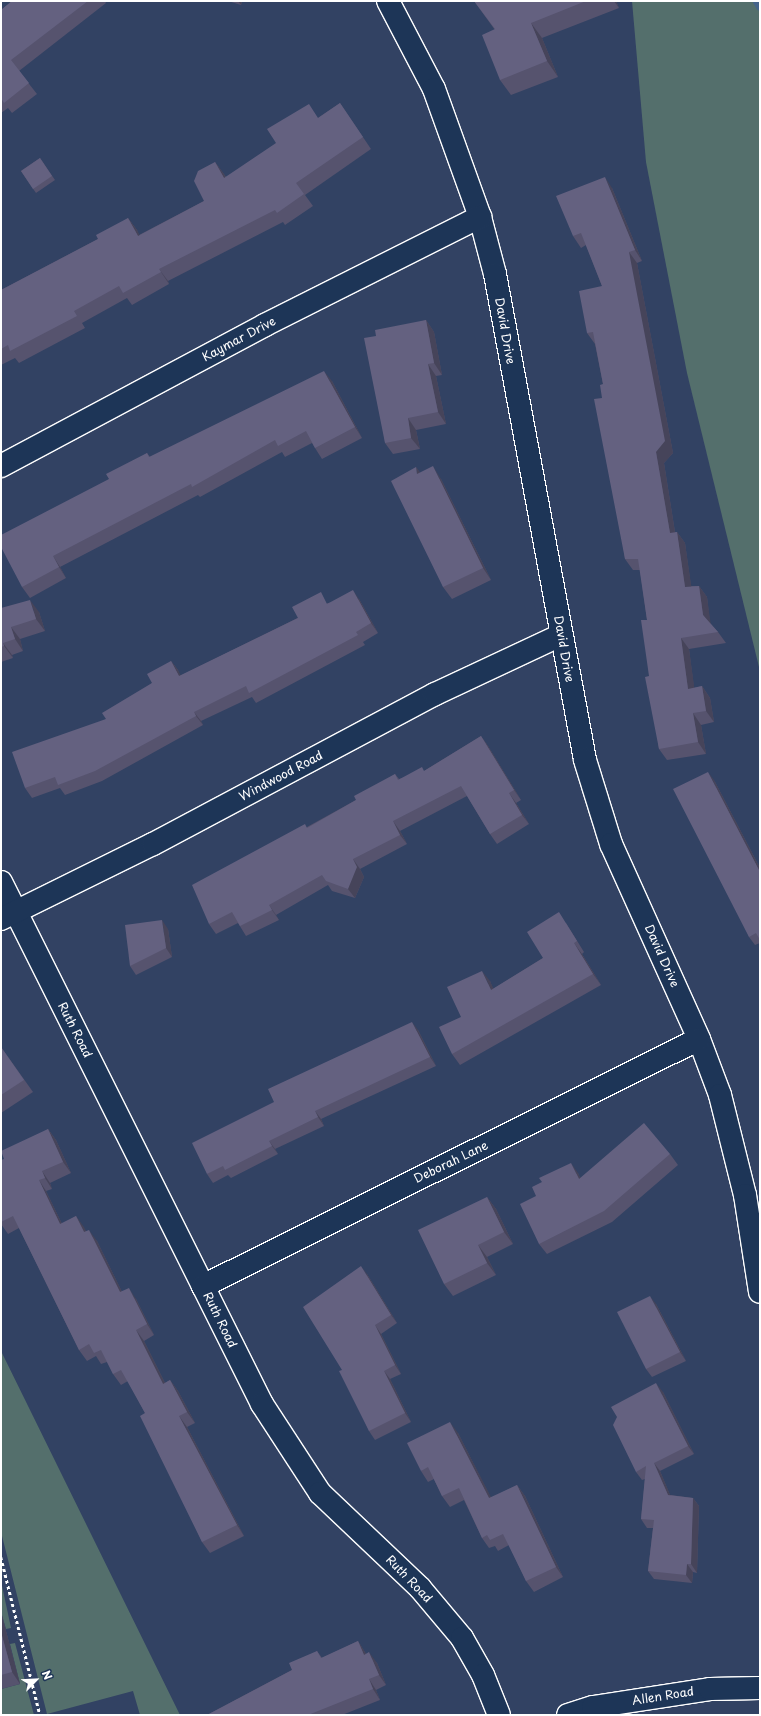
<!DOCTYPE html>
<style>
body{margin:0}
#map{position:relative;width:761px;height:1716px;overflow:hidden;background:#324263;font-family:"Playpen Sans",sans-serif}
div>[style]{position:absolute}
.green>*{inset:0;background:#546f6c}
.stream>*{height:9px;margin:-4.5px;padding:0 4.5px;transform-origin:4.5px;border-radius:4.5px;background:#45648a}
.path>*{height:2.5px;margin-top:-1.25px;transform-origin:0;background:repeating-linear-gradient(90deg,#fff 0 3px,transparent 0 6px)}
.roads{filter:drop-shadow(1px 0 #fff) drop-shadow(-1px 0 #fff) drop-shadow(0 1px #fff) drop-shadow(0 -1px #fff)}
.minor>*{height:22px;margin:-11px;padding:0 11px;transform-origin:11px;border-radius:11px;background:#1d3557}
.tertiary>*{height:22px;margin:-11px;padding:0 11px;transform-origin:11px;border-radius:11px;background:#1d3557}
.wall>*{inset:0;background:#56536e}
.shaded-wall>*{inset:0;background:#46445a}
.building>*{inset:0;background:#646180}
span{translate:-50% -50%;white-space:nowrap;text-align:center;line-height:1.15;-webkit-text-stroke:3.5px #1d3557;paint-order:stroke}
.street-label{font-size:12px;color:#fff}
.frame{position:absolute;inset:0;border:2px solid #fff;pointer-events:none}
.north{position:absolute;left:16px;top:1660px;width:40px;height:40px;-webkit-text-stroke:3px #1d3557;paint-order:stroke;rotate:66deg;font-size:11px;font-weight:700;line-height:16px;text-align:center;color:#fff}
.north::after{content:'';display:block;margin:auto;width:14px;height:18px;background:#fff;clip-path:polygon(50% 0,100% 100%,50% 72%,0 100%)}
</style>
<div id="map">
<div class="green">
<div style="clip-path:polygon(632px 1px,760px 1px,760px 671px,687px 373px,646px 162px)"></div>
<div style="clip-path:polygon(1px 1351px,180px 1715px,140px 1715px,133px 1691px,47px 1714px,1px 1532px)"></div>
<div style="clip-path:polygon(1px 1581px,11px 1628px,6px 1629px,1px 1612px)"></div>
<div style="clip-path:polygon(15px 1643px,34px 1715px,1px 1715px,1px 1689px,20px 1684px,10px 1644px)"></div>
</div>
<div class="stream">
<div style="left:757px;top:1px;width:6px;rotate:59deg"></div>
</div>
<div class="path">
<div style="left:1px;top:1557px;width:163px;rotate:76.1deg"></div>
</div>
<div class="roads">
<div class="minor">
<div style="left:388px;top:1px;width:99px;rotate:62.4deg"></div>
<div style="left:434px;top:89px;width:136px;rotate:70.2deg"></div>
<div style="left:480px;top:217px;width:59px;rotate:75.3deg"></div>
<div style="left:495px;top:274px;width:494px;rotate:79.5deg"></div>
<div style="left:585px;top:760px;width:88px;rotate:72.8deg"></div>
<div style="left:611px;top:844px;width:214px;rotate:65.7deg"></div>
<div style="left:699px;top:1039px;width:60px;rotate:69.4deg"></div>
<div style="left:720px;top:1095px;width:103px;rotate:76deg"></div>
<div style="left:745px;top:1195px;width:98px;rotate:81.2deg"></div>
<div style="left:1px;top:466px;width:299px;rotate:-28.1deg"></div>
<div style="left:265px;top:325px;width:241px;rotate:-26.7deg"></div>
<div style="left:1px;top:882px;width:584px;rotate:63.43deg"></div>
<div style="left:262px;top:1404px;width:106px;rotate:56.9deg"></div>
<div style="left:320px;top:1493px;width:138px;rotate:43.5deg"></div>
<div style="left:420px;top:1588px;width:65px;rotate:50deg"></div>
<div style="left:462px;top:1638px;width:43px;rotate:60.4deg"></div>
<div style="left:483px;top:1675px;width:43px;rotate:68.2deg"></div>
<div style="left:1px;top:919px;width:169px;rotate:-26.3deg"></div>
<div style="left:153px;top:844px;width:319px;rotate:-28deg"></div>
<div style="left:435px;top:694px;width:139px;rotate:-25.1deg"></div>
<div style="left:203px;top:1286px;width:554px;rotate:-26.47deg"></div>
</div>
<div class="tertiary">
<div style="left:568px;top:1715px;width:26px;rotate:-18deg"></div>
<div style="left:593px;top:1707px;width:118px;rotate:-8.7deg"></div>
<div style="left:710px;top:1689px;width:50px;rotate:-1.1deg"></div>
</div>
</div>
<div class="wall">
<div style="clip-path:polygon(12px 1px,105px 1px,106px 3px,19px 71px,37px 94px,12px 113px,8px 108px,1px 113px,1px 10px)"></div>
<div style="clip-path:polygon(228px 1px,242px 1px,241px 5px)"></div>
<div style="clip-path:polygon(474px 1px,616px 1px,619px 8px,542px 38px,558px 77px,511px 95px,500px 80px,495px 30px)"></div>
<div style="clip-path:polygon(340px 103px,371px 149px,305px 195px,313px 206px,285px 225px,283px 222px,168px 281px,169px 284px,132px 305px,127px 298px,82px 323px,85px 328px,19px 363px,15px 358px,1px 365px,1px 290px,98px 239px,128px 218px,137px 230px,139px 235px,204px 201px,215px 162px,226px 177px,318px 118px)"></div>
<div style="clip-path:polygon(40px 158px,55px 180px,36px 193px,21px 171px)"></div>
<div style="clip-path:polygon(612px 188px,642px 261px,637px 263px,673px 453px,664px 463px,675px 532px,677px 532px,685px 543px,691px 586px,699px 586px,707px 597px,710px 623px,718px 632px,726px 643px,689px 649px,694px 688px,702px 686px,710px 698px,714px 722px,701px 725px,706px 754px,667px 760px,659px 749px,649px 676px,647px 620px,640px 570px,633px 570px,625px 559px,602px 398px,603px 384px,595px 344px,587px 333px,602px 286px,586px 245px,581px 248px,573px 236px)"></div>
<div style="clip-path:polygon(426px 320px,434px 332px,442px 375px,436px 376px,446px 424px,416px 430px,420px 449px,393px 454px,385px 443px,376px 336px)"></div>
<div style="clip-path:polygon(332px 381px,362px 438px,322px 459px,315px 448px,312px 443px,285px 457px,282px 452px,200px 497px,198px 495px,60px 567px,66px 578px,30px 598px,22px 587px,109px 479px,147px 453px,150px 457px)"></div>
<div style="clip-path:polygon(416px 467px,420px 473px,441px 479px,491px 580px,452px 599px,443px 587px)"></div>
<div style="clip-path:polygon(359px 599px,378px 633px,363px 642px,365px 645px,256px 703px,252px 697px,201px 721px,203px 725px,102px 781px,65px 795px,60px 788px,32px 798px,25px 788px,106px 719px,152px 683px,171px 661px,178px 670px,180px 676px,328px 603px)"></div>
<div style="clip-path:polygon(1px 608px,39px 612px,45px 631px,20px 639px,23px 651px,12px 655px,13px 658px,1px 662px)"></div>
<div style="clip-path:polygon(481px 736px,488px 746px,521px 800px,516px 803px,529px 824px,497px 844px,490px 834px,467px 796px,400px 831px,407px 844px,360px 869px,364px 877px,355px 898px,332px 891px,328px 885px,276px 915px,279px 920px,246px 936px,238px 923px,216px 934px,209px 924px,307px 827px,356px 800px,395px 774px,399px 779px,424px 771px)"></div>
<div style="clip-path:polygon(714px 780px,760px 868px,760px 943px,755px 945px,749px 937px)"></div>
<div style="clip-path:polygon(566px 923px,584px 952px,582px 954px,601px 985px,460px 1065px,452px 1054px,461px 1017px,490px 981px,493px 989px,543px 958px)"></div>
<div style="clip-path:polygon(168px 929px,172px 957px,136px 975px,130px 966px)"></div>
<div style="clip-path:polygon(418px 1030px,436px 1066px,321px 1119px,324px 1126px,275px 1149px,278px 1154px,231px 1178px,228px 1175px,213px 1183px,207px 1174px)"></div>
<div style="clip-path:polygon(1px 1047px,33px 1092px,1px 1113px)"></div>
<div style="clip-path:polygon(48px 1129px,56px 1140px,71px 1173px,50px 1183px,52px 1189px,46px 1191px,62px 1224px,76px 1216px,86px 1232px,97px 1241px,122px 1292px,136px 1299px,154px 1335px,144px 1341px,165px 1383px,170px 1380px,178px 1391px,195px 1423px,187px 1427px,244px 1536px,210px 1553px,202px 1542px,145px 1413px,128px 1381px,121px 1385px,113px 1374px,107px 1362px,101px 1364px,96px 1356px,87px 1361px,79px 1350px,19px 1228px,8px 1234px,1px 1224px,1px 1198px,2px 1198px,4px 1159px)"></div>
<div style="clip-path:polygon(670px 1154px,678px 1165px,612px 1222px,547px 1254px,539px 1244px,536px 1196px,578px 1173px,580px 1178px)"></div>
<div style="clip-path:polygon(487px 1197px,496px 1209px,513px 1244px,487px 1257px,496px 1275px,453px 1296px,444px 1284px)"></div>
<div style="clip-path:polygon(367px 1274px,397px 1323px,381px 1334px,401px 1374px,390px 1379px,411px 1422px,375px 1440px,369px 1431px,342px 1370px)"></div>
<div style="clip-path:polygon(656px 1304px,686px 1361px,652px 1377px,646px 1369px)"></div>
<div style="clip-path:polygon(663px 1392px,694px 1454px,660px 1471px,670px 1495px,693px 1498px,699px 1506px,697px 1573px,693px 1572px,692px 1583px,654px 1579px,648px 1571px,653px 1528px,647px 1528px,641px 1519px,645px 1479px,642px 1480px,636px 1472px)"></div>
<div style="clip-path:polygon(458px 1433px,491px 1498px,517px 1485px,525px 1496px,563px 1577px,534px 1592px,526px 1581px,509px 1545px,498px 1551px,495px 1546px,489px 1548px,482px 1538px,464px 1500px,450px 1507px,442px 1496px,434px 1479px,428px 1482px,421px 1471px)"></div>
<div style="clip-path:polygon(1px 1612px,20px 1684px,1px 1689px)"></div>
<div style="clip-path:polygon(358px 1641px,366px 1654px,377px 1663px,386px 1685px,376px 1690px,380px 1700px,342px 1715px,207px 1715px,292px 1670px,317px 1651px,322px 1658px)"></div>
</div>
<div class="shaded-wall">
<div style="clip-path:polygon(238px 1px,242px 1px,241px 5px)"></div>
<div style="clip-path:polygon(614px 1px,616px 1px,619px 8px)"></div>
<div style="clip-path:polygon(531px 23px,542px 38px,558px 77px,547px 61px)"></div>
<div style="clip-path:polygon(215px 162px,224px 174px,232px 190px,224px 178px)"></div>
<div style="clip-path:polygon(605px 177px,612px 188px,642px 261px,635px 250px)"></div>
<div style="clip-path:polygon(128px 218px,137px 230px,146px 248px,138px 236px)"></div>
<div style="clip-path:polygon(629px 252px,637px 263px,673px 453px,664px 463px,677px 545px,670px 533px,656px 452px)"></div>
<div style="clip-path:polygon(159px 269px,168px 281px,169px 284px)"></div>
<div style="clip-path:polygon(426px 320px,434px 332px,442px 375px,434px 363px)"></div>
<div style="clip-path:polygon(428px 364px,436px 376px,446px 424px,438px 412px)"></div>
<div style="clip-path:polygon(324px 371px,332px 381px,362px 438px,355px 427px)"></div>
<div style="clip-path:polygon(408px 418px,416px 430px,420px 449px,411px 438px)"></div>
<div style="clip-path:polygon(433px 466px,441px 479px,491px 580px,483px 568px)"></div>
<div style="clip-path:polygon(416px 467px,425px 479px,417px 474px)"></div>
<div style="clip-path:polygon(677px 532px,685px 543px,693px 598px,685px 587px)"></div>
<div style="clip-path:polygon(53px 556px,60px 567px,66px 578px,59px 567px)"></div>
<div style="clip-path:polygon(699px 586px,707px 597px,711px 626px,703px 615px)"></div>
<div style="clip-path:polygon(353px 590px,359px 599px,378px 633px,371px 623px)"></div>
<div style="clip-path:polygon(30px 600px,39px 612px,45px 631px,36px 619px)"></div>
<div style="clip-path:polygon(11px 627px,20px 639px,23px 651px,15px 639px)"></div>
<div style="clip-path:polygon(681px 638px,689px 649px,696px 700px,688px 689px)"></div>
<div style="clip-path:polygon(3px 643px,12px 655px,13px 658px,4px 646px)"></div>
<div style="clip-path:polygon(171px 661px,178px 670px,186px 686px,179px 676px)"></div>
<div style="clip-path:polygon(702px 686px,710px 698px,714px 722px,706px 711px)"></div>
<div style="clip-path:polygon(194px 712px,201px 721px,203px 725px,196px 716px)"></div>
<div style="clip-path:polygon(693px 713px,701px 725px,706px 754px,698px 742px)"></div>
<div style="clip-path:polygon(481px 736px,488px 746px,521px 800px,514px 790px)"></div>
<div style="clip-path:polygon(708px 772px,714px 780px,760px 868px,760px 872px)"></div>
<div style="clip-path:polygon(509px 793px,516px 803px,529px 824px,522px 815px)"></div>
<div style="clip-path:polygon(393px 821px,400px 831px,407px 844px,400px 835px)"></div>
<div style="clip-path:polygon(353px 859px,360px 869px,364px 877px,355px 898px,348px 889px)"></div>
<div style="clip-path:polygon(269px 905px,276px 915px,279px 920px,272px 910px)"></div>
<div style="clip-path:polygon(162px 920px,168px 929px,172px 957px,166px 948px)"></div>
<div style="clip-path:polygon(574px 943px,582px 954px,601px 985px,593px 974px)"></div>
<div style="clip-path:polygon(482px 971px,490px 981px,499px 1001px,491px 990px)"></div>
<div style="clip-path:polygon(412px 1022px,418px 1030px,436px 1066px,430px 1057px)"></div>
<div style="clip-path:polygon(315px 1111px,321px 1119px,324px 1126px,318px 1117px)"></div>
<div style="clip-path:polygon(48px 1129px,56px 1140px,71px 1173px,63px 1162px)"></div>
<div style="clip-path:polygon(269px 1141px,275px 1149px,278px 1154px,272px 1146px)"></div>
<div style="clip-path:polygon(571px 1163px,578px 1173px,586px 1190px,579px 1179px)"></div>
<div style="clip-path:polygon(42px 1171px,50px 1183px,52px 1189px,45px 1178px)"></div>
<div style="clip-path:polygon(39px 1180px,46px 1191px,68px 1236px,60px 1224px)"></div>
<div style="clip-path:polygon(487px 1197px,496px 1209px,513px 1244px,504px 1232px)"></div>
<div style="clip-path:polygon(76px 1216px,84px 1227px,92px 1243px,84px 1232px)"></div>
<div style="clip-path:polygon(89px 1230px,97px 1241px,128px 1304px,120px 1292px)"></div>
<div style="clip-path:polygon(478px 1245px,487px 1257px,496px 1275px,487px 1263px)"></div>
<div style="clip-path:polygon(361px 1266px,367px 1274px,397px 1323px,391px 1315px)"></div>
<div style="clip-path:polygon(129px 1288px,136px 1299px,154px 1335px,147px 1324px)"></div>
<div style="clip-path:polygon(650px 1296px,656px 1304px,686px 1361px,680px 1352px)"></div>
<div style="clip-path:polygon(375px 1325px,381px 1334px,401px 1374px,395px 1365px)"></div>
<div style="clip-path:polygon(136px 1330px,144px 1341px,171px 1395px,163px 1384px)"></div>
<div style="clip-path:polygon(384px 1371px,390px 1379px,411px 1422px,405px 1413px)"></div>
<div style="clip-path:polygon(170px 1380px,178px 1391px,195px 1423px,187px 1412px)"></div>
<div style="clip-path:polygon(656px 1383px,663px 1392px,694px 1454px,688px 1446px)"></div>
<div style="clip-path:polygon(179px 1416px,187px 1427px,244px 1536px,237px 1525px)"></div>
<div style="clip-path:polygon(450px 1422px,458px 1433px,497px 1509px,489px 1498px)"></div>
<div style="clip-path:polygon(654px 1463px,660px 1471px,674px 1504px,668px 1495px)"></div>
<div style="clip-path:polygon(517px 1485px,525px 1496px,563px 1577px,556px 1567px)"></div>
<div style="clip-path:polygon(693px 1498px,699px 1506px,697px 1573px,691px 1564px)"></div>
<div style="clip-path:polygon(687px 1564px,693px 1572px,692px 1583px,686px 1575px)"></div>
<div style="clip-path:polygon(1px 1612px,20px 1684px,12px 1672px,1px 1632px)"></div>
<div style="clip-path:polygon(358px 1641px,365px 1652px,371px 1665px,364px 1655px)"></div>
<div style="clip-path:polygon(369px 1652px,377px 1663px,386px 1685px,379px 1675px)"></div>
<div style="clip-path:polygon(369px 1679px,376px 1690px,380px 1700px,373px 1689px)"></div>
</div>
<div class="building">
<div style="clip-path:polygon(12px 1px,88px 1px,11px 60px,29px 83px,4px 103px,1px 98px,1px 10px)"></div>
<div style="clip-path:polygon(474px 1px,586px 1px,531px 23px,547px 61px,500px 80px,482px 35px,495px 29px)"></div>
<div style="clip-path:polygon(340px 103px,363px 137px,296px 183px,304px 194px,277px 213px,275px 210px,159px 269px,161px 272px,123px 293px,119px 286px,74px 311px,77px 316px,10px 351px,8px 345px,1px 349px,1px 290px,98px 239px,96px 235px,128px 218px,138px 236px,204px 201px,194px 181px,198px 171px,215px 162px,224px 178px,276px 143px,267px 129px,309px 104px,318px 118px)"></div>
<div style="clip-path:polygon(40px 158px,52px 176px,33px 189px,21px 171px)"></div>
<div style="clip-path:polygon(605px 177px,635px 250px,629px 252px,665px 441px,656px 452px,670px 533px,677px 532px,685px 587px,699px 586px,703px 615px,718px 632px,681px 638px,688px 689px,702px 686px,706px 711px,693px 713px,698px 742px,659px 749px,645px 677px,649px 676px,641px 620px,647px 620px,638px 559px,625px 559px,594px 399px,602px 398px,600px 385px,603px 384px,593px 332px,587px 333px,579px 291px,602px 286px,581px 233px,573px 236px,556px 196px)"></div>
<div style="clip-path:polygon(426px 320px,434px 363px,428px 364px,438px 412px,408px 418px,411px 438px,385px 443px,364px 338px,376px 336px,375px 330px)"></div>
<div style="clip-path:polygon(324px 371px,355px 427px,315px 448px,306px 431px,278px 446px,275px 440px,192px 487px,191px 484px,53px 556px,59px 567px,22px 587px,1px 547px,1px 535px,109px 479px,106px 474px,147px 453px,149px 457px)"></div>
<div style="clip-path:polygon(433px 466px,483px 568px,443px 587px,391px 481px,416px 467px,417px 474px)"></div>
<div style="clip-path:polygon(353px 590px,371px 623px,356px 632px,358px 635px,249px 693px,246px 686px,194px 712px,196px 716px,95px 771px,58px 785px,55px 777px,25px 788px,12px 752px,106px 719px,102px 713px,152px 683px,147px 674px,171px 661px,179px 676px,298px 618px,292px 607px,321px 592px,327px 604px)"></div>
<div style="clip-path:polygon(30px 600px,36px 619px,11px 627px,15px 639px,3px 643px,4px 646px,1px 647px,1px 608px)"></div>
<div style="clip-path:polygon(481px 736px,514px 790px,509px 793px,522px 815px,490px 834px,461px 786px,393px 821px,400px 835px,353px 859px,357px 867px,348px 889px,326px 881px,322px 875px,269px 905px,272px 910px,240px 926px,232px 912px,209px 924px,192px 885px,305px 824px,307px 828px,356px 800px,354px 796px,395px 774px,398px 780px,422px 767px,424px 771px)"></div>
<div style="clip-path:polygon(708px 772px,760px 872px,760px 940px,756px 933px,749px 937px,673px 789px)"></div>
<div style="clip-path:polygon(559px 912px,577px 941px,574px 943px,593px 974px,452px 1054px,439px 1027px,461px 1017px,447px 987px,482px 971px,491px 990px,543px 958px,527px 932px)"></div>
<div style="clip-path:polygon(162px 920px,166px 948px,130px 966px,125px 925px)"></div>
<div style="clip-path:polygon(412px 1022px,430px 1057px,315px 1111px,318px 1117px,269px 1141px,272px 1146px,225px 1170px,223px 1166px,207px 1174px,192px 1143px,274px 1102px,268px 1089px)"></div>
<div style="clip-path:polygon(1px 1047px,24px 1080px,1px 1095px)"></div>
<div style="clip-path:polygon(644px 1123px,670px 1154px,604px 1211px,539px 1244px,520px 1204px,536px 1196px,532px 1187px,542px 1182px,539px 1178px,571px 1163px,579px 1179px)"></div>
<div style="clip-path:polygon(48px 1129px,63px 1162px,42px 1171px,45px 1178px,39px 1180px,60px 1224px,76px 1216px,84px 1232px,89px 1230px,120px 1292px,129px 1288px,147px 1324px,136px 1330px,163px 1384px,170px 1380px,187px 1412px,179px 1416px,237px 1525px,202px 1542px,140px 1416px,145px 1413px,121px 1370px,113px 1374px,101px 1350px,94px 1353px,89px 1344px,79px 1350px,13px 1216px,1px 1222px,1px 1198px,2px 1198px,1px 1197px,1px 1160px,4px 1159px,1px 1151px)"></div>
<div style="clip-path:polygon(487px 1197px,504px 1232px,478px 1245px,487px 1263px,444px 1284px,418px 1230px)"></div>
<div style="clip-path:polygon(361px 1266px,391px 1315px,375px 1325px,395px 1365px,384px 1371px,405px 1413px,369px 1431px,339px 1371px,342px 1370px,303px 1307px)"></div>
<div style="clip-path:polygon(650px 1296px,680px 1352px,646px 1369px,617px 1312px)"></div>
<div style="clip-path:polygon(656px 1383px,688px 1446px,654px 1463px,668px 1495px,693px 1498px,691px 1564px,687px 1564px,686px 1575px,648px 1571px,654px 1520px,641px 1519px,646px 1466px,636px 1472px,613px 1425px,617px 1417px,611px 1407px)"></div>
<div style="clip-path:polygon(450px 1422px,489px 1498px,517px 1485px,556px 1567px,526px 1581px,503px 1534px,490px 1540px,487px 1535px,482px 1538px,459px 1488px,442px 1496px,428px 1467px,421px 1471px,407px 1443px)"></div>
<div style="clip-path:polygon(1px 1632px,12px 1672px,1px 1675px)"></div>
<div style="clip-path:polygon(358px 1641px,364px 1655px,369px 1652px,379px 1675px,369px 1679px,373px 1689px,308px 1715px,207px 1715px,292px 1670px,289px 1663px,317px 1651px,321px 1658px)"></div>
</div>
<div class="street-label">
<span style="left:505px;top:331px;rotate:80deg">David Drive</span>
<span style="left:239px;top:339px;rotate:-28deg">Kaymar Drive</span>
<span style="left:564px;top:649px;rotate:80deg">David Drive</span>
<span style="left:281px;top:776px;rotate:-28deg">Windwood Road</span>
<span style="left:662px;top:956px;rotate:66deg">David Drive</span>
<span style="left:75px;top:1030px;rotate:63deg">Ruth Road</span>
<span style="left:451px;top:1162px;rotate:-26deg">Deborah Lane</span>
<span style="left:220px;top:1320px;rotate:64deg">Ruth Road</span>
<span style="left:409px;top:1579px;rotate:46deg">Ruth Road</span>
<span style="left:663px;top:1696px;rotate:-9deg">Allen Road</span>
</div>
<div class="frame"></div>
<div class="north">N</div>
</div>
